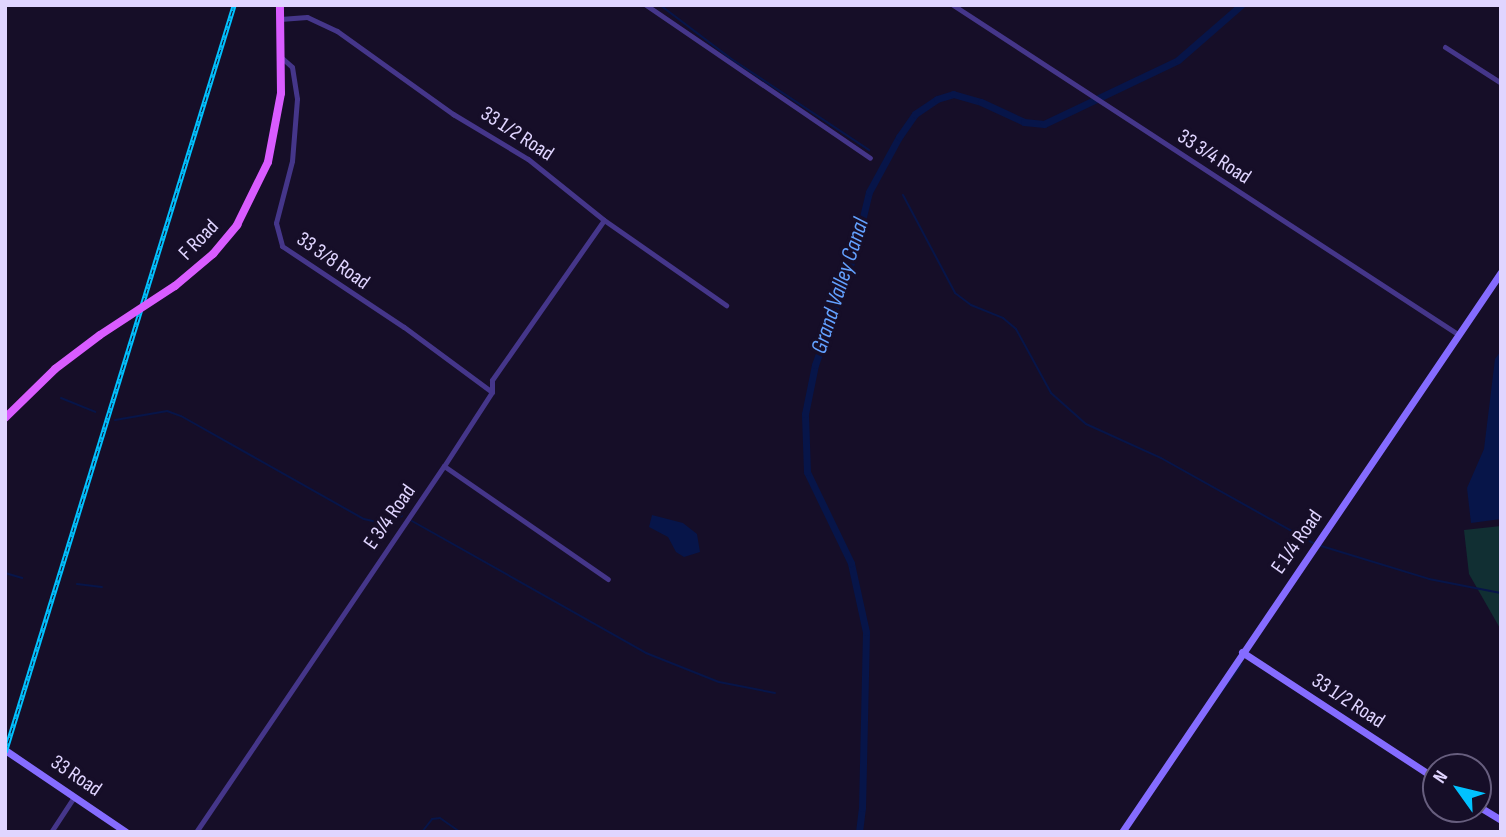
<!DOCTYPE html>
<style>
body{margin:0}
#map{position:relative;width:1506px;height:837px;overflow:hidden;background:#160e28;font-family:"Sofia Sans Condensed",sans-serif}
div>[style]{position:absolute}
.green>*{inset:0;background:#112f33}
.water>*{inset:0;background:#071549}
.stream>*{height:2px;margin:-1px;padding:0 1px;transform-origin:1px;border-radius:1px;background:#071549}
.canal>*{height:7px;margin:-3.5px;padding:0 3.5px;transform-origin:3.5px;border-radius:3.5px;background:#071549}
.street>*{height:5px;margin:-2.5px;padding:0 2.5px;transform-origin:2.5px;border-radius:2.5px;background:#45368a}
.secondary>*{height:7px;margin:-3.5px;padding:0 3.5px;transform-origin:3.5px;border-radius:3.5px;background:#856cff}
.primary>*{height:8px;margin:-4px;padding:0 4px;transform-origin:4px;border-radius:4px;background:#d95cff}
.rail>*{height:4.5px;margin-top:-2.25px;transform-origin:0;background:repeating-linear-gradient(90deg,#160e28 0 5px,#01c2ff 0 10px);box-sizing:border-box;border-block:2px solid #01c2ff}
.primary-bridge>*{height:8px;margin:-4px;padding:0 4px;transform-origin:4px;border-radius:4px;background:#d95cff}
span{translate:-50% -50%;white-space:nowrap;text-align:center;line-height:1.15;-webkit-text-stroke:7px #160e28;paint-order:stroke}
.street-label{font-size:21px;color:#e0d5ff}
.water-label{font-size:23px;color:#63a1ff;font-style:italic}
.frame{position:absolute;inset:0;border:7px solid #e0d5ff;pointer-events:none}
.north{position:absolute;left:1422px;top:753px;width:70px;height:70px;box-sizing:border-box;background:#160e28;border:2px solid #675e7e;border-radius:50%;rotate:304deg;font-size:19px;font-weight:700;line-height:28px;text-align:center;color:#e0d5ff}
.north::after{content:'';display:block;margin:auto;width:24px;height:32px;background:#01c2ff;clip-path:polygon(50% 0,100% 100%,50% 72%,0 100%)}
</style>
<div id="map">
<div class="green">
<div style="clip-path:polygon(1501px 526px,1501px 630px,1469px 574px,1464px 530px)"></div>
</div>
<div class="water">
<div style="clip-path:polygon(1501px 351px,1501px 519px,1471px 523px,1467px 488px,1484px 449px,1495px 359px)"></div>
<div style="clip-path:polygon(652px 515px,683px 523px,697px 534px,700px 552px,684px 557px,676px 552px,668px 537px,649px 527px)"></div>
</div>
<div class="stream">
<div style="left:660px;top:5px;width:88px;rotate:37.1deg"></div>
<div style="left:730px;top:58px;width:167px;rotate:33.5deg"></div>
<div style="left:903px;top:195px;width:111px;rotate:62deg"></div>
<div style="left:955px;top:293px;width:20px;rotate:37deg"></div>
<div style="left:971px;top:305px;width:35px;rotate:22deg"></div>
<div style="left:1003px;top:318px;width:17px;rotate:40deg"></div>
<div style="left:1016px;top:329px;width:73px;rotate:61.3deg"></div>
<div style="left:1051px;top:393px;width:47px;rotate:41.5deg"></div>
<div style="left:1086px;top:424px;width:82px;rotate:24.4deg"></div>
<div style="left:1161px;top:458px;width:174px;rotate:29.2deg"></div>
<div style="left:61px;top:398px;width:37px;rotate:22deg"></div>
<div style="left:115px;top:420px;width:53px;rotate:-9.8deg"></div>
<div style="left:167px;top:411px;width:15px;rotate:20deg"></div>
<div style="left:181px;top:416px;width:210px;rotate:29.4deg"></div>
<div style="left:364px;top:519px;width:23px;rotate:13deg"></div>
<div style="left:386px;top:524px;width:18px;rotate:-27deg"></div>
<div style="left:412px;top:521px;width:269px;rotate:29.4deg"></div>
<div style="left:646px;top:653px;width:79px;rotate:21.7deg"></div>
<div style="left:719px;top:682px;width:57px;rotate:11.1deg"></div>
<div style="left:1318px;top:545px;width:116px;rotate:17deg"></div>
<div style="left:1429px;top:579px;width:73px;rotate:11deg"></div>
<div style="left:5px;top:573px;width:18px;rotate:16deg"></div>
<div style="left:77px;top:584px;width:25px;rotate:7deg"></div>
<div style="left:1213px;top:703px;width:47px;rotate:-53.6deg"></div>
<div style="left:422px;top:832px;width:16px;rotate:-52deg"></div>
<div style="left:432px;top:819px;width:8px;rotate:-7deg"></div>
<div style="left:440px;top:818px;width:24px;rotate:35deg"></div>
</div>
<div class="canal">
<div style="left:859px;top:832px;width:24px;rotate:-83deg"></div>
<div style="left:862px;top:808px;width:176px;rotate:-88.7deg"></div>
<div style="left:866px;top:632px;width:71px;rotate:-102.3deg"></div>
<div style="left:851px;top:563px;width:101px;rotate:-115.8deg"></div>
<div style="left:807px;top:472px;width:58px;rotate:-92deg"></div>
<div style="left:805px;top:414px;width:50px;rotate:-78.5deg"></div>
<div style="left:815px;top:365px;width:118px;rotate:-70.6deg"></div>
<div style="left:854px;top:254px;width:64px;rotate:-76.4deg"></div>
<div style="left:869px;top:192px;width:63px;rotate:-61.4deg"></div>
<div style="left:899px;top:137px;width:28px;rotate:-55deg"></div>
<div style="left:915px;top:114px;width:27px;rotate:-34deg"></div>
<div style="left:937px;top:99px;width:17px;rotate:-17deg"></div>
<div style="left:953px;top:94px;width:29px;rotate:16deg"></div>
<div style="left:981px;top:102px;width:47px;rotate:24.9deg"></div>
<div style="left:1024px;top:122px;width:20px;rotate:6deg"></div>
<div style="left:1044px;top:124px;width:148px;rotate:-25.5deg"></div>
<div style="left:1178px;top:60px;width:84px;rotate:-41.1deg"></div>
</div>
<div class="street">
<div style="left:646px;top:5px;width:271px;rotate:34.3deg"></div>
<div style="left:953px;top:5px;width:604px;rotate:33.11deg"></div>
<div style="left:280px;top:19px;width:27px;rotate:-4deg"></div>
<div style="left:307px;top:17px;width:33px;rotate:25deg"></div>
<div style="left:337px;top:31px;width:143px;rotate:35.6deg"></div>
<div style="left:453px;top:114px;width:87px;rotate:31deg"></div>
<div style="left:528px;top:159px;width:97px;rotate:38.8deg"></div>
<div style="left:604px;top:220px;width:149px;rotate:34.9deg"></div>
<div style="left:1445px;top:47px;width:67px;rotate:32.7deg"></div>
<div style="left:282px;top:58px;width:13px;rotate:42deg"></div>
<div style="left:292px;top:67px;width:32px;rotate:81deg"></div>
<div style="left:297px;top:99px;width:62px;rotate:94.6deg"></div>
<div style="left:292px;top:161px;width:64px;rotate:104.5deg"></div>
<div style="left:276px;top:223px;width:24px;rotate:75deg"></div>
<div style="left:282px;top:246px;width:146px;rotate:33.6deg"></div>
<div style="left:404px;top:327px;width:109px;rotate:36.5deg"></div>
<div style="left:444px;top:466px;width:199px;rotate:34.6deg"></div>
<div style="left:51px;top:832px;width:42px;rotate:-56.7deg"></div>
<div style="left:196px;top:832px;width:442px;rotate:-55.9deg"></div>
<div style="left:444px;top:466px;width:88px;rotate:-57deg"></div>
<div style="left:492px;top:392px;width:12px;rotate:-90deg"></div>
<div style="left:492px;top:380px;width:195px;rotate:-55deg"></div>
</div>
<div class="secondary">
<div style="left:1242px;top:652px;width:232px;rotate:33.2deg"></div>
<div style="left:5px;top:750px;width:146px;rotate:34.1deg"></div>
<div style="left:1478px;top:806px;width:27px;rotate:31deg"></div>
<div style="left:1122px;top:832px;width:676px;rotate:-55.91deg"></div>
</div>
<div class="primary">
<div style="left:175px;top:286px;width:50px;rotate:-40.1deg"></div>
<div style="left:213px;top:254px;width:38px;rotate:-50deg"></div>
<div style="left:237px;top:225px;width:70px;rotate:-63.8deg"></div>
<div style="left:268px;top:162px;width:70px;rotate:-79.3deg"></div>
<div style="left:281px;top:93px;width:88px;rotate:-90.7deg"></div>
<div style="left:5px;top:418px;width:70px;rotate:-44.4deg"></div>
<div style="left:55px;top:369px;width:56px;rotate:-37.1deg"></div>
</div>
<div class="rail">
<div style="left:5px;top:752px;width:781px;rotate:-72.96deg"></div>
</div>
<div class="primary-bridge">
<div style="left:100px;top:335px;width:90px;rotate:-33.2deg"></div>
</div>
<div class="street-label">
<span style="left:517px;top:134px;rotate:33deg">33 1/2 Road</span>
<span style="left:1214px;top:157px;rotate:33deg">33 3/4 Road</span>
<span style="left:199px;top:240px;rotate:-46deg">F Road</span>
<span style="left:333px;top:261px;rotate:35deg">33 3/8 Road</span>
<span style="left:390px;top:517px;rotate:-55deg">E 3/4 Road</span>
<span style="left:1297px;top:542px;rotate:-55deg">E 1/4 Road</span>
<span style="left:1348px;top:701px;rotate:33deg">33 1/2 Road</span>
<span style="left:76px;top:776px;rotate:34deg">33 Road</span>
</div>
<div class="water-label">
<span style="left:840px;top:286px;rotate:-72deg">Grand Valley Canal</span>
</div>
<div class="frame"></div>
<div class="north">N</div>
</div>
